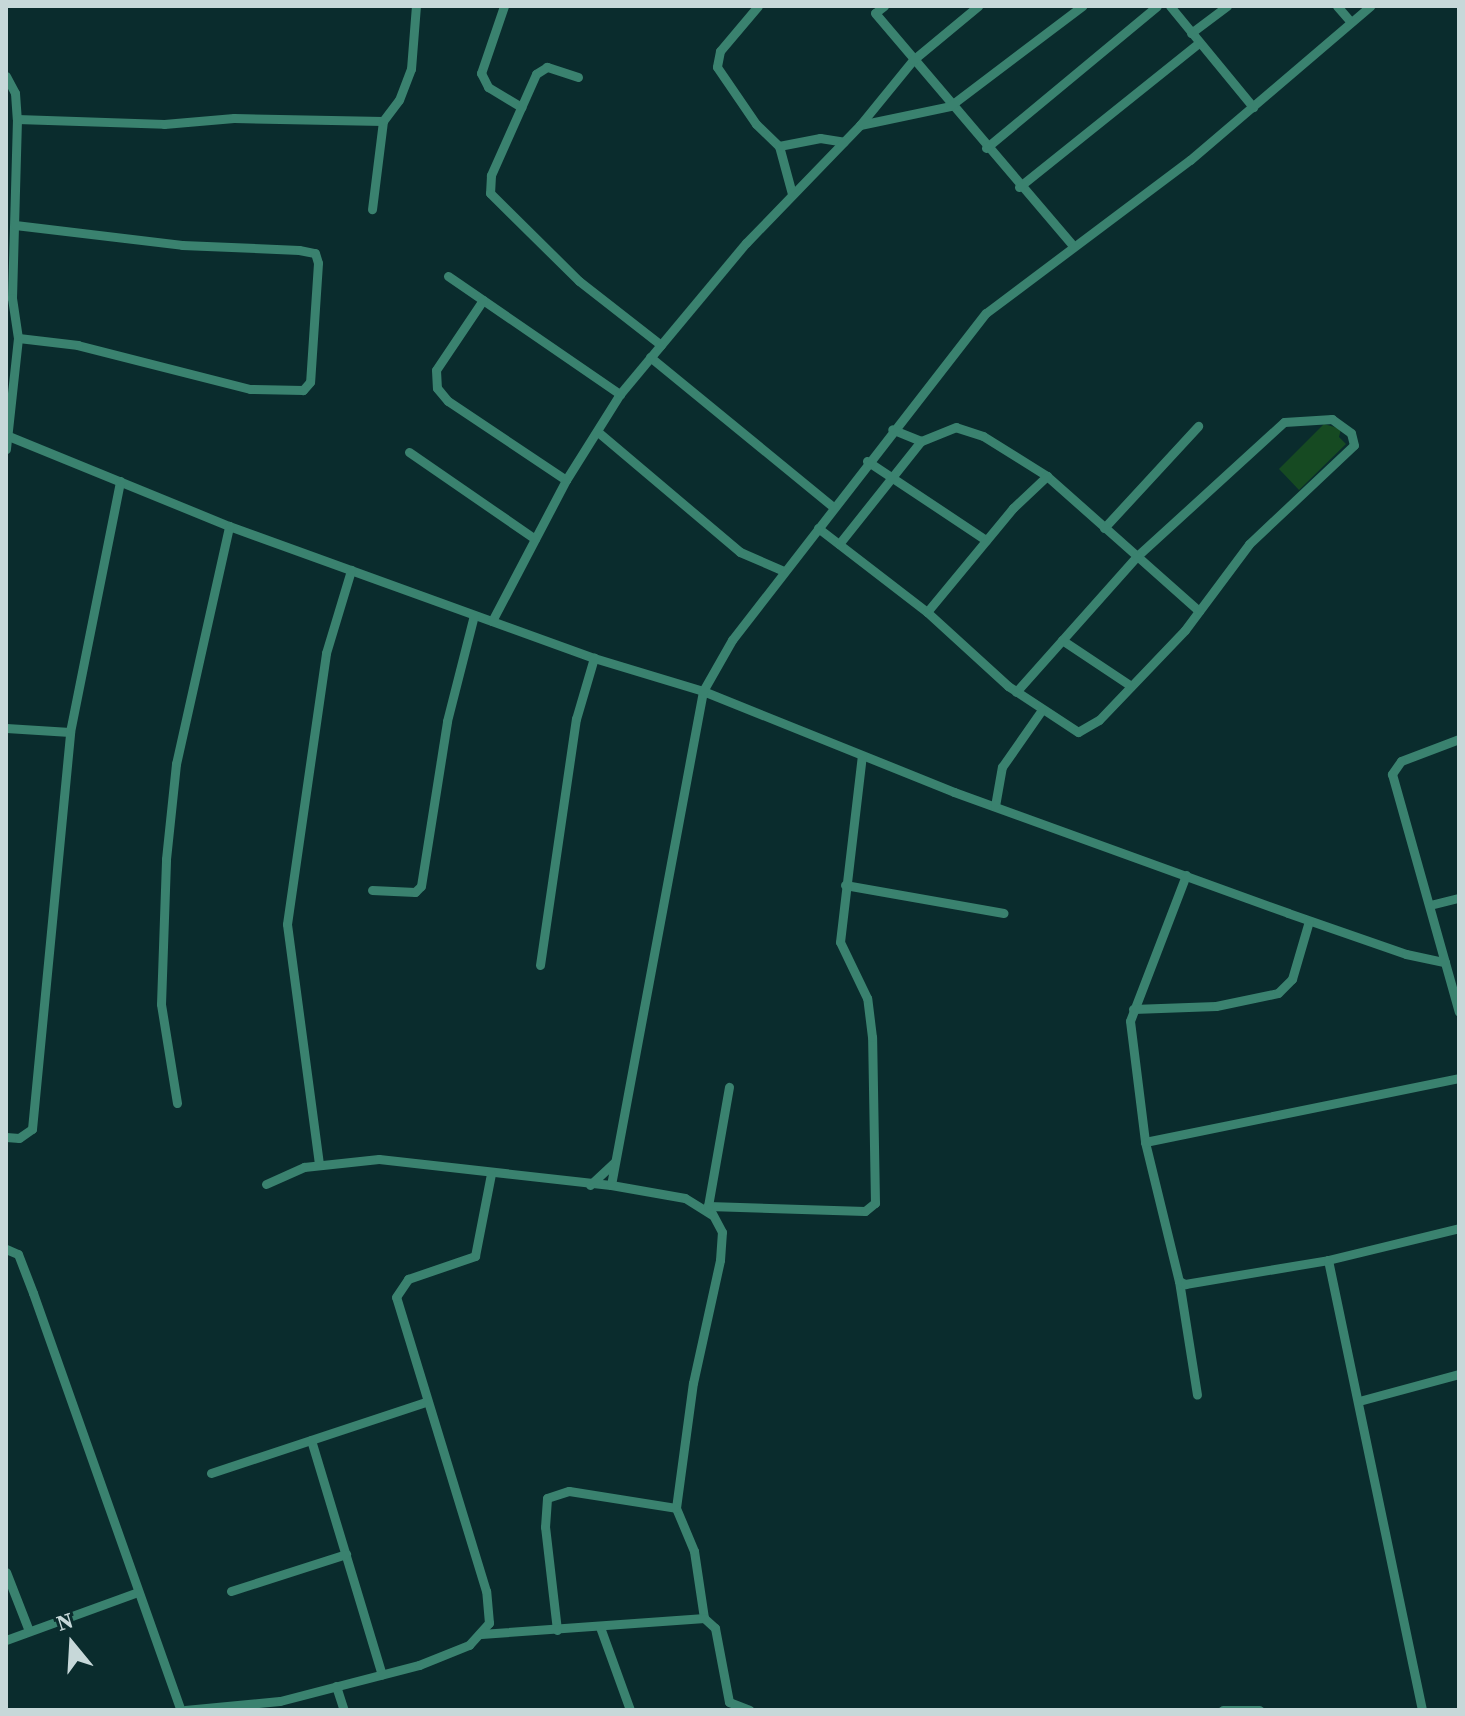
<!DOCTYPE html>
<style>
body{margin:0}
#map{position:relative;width:1465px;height:1716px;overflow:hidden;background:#0a2c2d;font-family:"Source Serif 4",serif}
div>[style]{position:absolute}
.green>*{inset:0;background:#164a22}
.street>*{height:9px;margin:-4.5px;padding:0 4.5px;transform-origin:4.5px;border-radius:4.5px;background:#3a826f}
span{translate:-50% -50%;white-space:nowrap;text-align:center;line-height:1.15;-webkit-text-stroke:6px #0a2c2d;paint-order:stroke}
.frame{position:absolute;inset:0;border:8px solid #c7d8d9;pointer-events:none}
.north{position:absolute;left:32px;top:1604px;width:80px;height:80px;-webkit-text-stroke:6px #0a2c2d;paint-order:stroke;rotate:342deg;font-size:22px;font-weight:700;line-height:32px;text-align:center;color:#c7d8d9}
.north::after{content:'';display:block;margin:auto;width:28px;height:36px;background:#c7d8d9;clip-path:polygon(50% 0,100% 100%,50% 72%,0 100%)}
</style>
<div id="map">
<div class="green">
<div style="clip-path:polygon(1324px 424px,1341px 429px,1339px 437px,1346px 444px,1299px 490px,1279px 469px)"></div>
</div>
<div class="street">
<div style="left:504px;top:6px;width:71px;rotate:108.9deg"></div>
<div style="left:481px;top:73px;width:16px;rotate:63deg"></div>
<div style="left:488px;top:87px;width:39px;rotate:31deg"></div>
<div style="left:758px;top:6px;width:59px;rotate:130.2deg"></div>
<div style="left:720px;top:51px;width:16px;rotate:101deg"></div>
<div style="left:717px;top:67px;width:69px;rotate:55.6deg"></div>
<div style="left:756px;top:124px;width:32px;rotate:44deg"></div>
<div style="left:779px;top:146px;width:50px;rotate:74.8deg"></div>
<div style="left:884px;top:6px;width:11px;rotate:142deg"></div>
<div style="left:875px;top:13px;width:306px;rotate:49.6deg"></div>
<div style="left:1170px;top:6px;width:131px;rotate:50.6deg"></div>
<div style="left:1337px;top:6px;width:21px;rotate:49deg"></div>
<div style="left:1191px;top:33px;width:45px;rotate:-36.9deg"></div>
<div style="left:6px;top:76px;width:19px;rotate:62deg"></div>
<div style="left:15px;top:93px;width:26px;rotate:86deg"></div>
<div style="left:17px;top:119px;width:179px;rotate:91.6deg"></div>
<div style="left:12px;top:298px;width:40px;rotate:81.5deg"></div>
<div style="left:18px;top:338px;width:112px;rotate:96.2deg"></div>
<div style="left:578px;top:77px;width:33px;rotate:-162deg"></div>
<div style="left:547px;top:67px;width:13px;rotate:148deg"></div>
<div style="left:536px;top:74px;width:111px;rotate:114deg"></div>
<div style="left:491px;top:175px;width:18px;rotate:93deg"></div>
<div style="left:490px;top:193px;width:125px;rotate:44.7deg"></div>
<div style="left:579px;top:281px;width:104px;rotate:38deg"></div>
<div style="left:17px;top:119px;width:147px;rotate:1.9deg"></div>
<div style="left:164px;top:124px;width:70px;rotate:-4.9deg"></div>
<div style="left:234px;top:118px;width:149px;rotate:1.2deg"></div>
<div style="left:383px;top:121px;width:89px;rotate:97.1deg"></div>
<div style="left:383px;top:121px;width:26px;rotate:-53deg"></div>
<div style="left:399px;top:100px;width:33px;rotate:-69deg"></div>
<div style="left:411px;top:69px;width:63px;rotate:-85.5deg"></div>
<div style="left:860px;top:125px;width:92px;rotate:-11.9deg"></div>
<div style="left:950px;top:106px;width:166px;rotate:-37.1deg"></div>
<div style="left:779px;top:146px;width:42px;rotate:-11deg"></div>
<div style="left:820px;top:138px;width:24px;rotate:9deg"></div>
<div style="left:986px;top:148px;width:222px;rotate:-39.7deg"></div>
<div style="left:1019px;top:187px;width:231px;rotate:-38.7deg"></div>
<div style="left:15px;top:225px;width:168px;rotate:6.8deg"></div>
<div style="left:182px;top:245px;width:117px;rotate:2.4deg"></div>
<div style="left:299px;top:250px;width:16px;rotate:11deg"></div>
<div style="left:315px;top:253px;width:10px;rotate:73deg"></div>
<div style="left:318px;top:263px;width:119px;rotate:93.8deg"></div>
<div style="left:310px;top:382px;width:11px;rotate:131deg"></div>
<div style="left:303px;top:390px;width:53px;rotate:-178.9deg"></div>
<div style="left:250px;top:389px;width:178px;rotate:-165.7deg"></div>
<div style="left:78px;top:345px;width:60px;rotate:-173.3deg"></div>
<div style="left:448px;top:276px;width:209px;rotate:34.5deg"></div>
<div style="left:483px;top:300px;width:84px;rotate:123.9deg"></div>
<div style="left:436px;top:370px;width:18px;rotate:87deg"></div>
<div style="left:437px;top:388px;width:17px;rotate:50deg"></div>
<div style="left:448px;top:401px;width:142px;rotate:33.8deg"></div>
<div style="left:650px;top:357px;width:237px;rotate:39.3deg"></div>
<div style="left:598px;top:432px;width:186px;rotate:40.2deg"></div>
<div style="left:740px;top:552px;width:48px;rotate:23.4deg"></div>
<div style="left:6px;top:435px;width:241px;rotate:22.2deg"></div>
<div style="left:229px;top:526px;width:388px;rotate:19.9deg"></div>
<div style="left:594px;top:658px;width:114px;rotate:16.8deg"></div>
<div style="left:703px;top:691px;width:271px;rotate:21.9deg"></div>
<div style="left:954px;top:792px;width:355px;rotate:19.9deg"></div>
<div style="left:1288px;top:913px;width:125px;rotate:19.2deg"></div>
<div style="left:1406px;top:954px;width:40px;rotate:12deg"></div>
<div style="left:409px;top:452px;width:153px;rotate:34.6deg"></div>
<div style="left:867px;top:461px;width:143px;rotate:33.6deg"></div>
<div style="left:818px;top:528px;width:138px;rotate:37.6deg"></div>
<div style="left:927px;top:612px;width:110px;rotate:42.4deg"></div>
<div style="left:1008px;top:686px;width:84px;rotate:33.3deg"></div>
<div style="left:1078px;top:732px;width:24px;rotate:-30deg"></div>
<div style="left:1099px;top:720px;width:124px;rotate:-46.3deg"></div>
<div style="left:1185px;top:630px;width:107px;rotate:-53.3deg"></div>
<div style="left:1249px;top:544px;width:144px;rotate:-43.3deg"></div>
<div style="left:1354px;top:445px;width:12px;rotate:-104deg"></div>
<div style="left:1351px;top:433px;width:24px;rotate:-144deg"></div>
<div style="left:1332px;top:419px;width:48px;rotate:176.4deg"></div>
<div style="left:1284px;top:422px;width:199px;rotate:137.6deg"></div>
<div style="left:1137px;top:556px;width:120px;rotate:-138.4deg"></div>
<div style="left:1047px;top:476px;width:75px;rotate:-148deg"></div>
<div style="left:983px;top:436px;width:28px;rotate:-162deg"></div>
<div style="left:956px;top:427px;width:38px;rotate:158deg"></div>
<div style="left:921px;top:441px;width:31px;rotate:-158deg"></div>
<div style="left:1104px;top:528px;width:139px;rotate:-47.3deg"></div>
<div style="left:839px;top:544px;width:132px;rotate:-51.5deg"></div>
<div style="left:927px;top:612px;width:135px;rotate:-50.4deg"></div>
<div style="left:1013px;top:508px;width:47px;rotate:-43.3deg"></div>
<div style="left:492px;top:621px;width:159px;rotate:-62.3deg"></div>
<div style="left:566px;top:480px;width:102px;rotate:-57.9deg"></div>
<div style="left:620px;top:394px;width:197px;rotate:-50.2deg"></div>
<div style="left:746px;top:243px;width:164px;rotate:-46deg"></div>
<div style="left:860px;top:125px;width:84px;rotate:-50.8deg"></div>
<div style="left:913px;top:60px;width:85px;rotate:-39.7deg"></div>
<div style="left:1062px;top:640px;width:83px;rotate:33.7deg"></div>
<div style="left:1016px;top:692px;width:182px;rotate:-48.3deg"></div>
<div style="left:1137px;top:556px;width:83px;rotate:41.6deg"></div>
<div style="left:6px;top:728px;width:64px;rotate:3.6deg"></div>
<div style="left:1459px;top:739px;width:62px;rotate:159.2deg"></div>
<div style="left:1401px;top:761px;width:16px;rotate:125deg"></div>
<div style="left:1392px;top:774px;width:247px;rotate:74.3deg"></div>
<div style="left:995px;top:806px;width:40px;rotate:-80deg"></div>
<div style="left:1002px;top:767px;width:68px;rotate:-55.1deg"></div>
<div style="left:1186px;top:875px;width:156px;rotate:111deg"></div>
<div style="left:1130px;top:1021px;width:122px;rotate:82.9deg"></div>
<div style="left:1145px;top:1142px;width:143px;rotate:76.3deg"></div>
<div style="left:1179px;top:1281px;width:115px;rotate:81deg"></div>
<div style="left:845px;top:885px;width:161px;rotate:10deg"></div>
<div style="left:372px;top:890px;width:43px;rotate:2.7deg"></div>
<div style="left:415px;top:892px;width:8px;rotate:-45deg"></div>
<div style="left:421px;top:886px;width:167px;rotate:-81deg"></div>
<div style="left:447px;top:721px;width:109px;rotate:-75.7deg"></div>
<div style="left:1430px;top:905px;width:30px;rotate:-14deg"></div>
<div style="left:540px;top:965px;width:249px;rotate:-81.7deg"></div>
<div style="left:576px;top:719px;width:64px;rotate:-73.6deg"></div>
<div style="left:1133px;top:1009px;width:83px;rotate:-2.1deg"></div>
<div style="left:1216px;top:1006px;width:63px;rotate:-11.8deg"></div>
<div style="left:1278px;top:993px;width:20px;rotate:-45deg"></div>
<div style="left:1292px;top:979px;width:60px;rotate:-73.7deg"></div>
<div style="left:177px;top:1103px;width:100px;rotate:-99.2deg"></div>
<div style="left:161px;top:1004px;width:145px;rotate:-88deg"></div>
<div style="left:166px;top:859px;width:96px;rotate:-84deg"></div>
<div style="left:176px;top:764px;width:244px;rotate:-77.4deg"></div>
<div style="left:6px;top:1137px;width:13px;rotate:4deg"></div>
<div style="left:19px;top:1138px;width:16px;rotate:-35deg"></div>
<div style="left:32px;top:1129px;width:399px;rotate:-84.5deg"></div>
<div style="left:70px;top:732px;width:256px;rotate:-78.7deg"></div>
<div style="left:1145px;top:1142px;width:320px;rotate:-11.5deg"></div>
<div style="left:319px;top:1164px;width:242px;rotate:-97.6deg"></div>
<div style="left:287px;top:924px;width:274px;rotate:-81.8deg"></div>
<div style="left:326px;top:653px;width:87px;rotate:-73.2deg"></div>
<div style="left:266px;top:1184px;width:42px;rotate:-24.1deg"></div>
<div style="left:304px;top:1167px;width:75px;rotate:-6.1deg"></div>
<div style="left:379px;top:1159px;width:233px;rotate:6.4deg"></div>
<div style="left:611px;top:1185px;width:75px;rotate:10deg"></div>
<div style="left:685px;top:1198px;width:31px;rotate:32deg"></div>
<div style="left:590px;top:1185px;width:33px;rotate:-43deg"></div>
<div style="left:611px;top:1185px;width:502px;rotate:-79.45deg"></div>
<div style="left:703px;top:691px;width:59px;rotate:-60.4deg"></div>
<div style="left:732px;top:640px;width:414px;rotate:-52.2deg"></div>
<div style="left:986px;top:313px;width:255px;rotate:-36.9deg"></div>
<div style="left:1190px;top:160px;width:237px;rotate:-40.5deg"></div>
<div style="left:708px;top:1206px;width:157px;rotate:1.8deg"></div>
<div style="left:865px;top:1211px;width:13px;rotate:-39deg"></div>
<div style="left:875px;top:1203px;width:166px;rotate:-91deg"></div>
<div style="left:872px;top:1037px;width:39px;rotate:-97deg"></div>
<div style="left:867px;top:998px;width:62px;rotate:-115.7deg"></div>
<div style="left:840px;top:942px;width:187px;rotate:-83.3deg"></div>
<div style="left:6px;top:1249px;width:13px;rotate:23deg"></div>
<div style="left:18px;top:1254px;width:42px;rotate:69deg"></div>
<div style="left:33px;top:1293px;width:442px;rotate:70.5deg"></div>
<div style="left:1328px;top:1260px;width:460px;rotate:78.2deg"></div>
<div style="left:1179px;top:1281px;width:7px;rotate:27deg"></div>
<div style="left:1185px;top:1284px;width:145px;rotate:-9.5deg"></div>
<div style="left:1328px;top:1260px;width:135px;rotate:-13.7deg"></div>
<div style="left:1359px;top:1401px;width:104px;rotate:-15.1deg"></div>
<div style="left:311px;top:1440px;width:245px;rotate:73.2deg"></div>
<div style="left:211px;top:1473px;width:226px;rotate:-18.3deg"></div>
<div style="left:6px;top:1572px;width:63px;rotate:68.7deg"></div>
<div style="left:231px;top:1591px;width:121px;rotate:-17.8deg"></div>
<div style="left:704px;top:1618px;width:68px;rotate:-98.5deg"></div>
<div style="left:694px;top:1551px;width:47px;rotate:-112.7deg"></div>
<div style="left:676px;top:1508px;width:126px;rotate:-82.3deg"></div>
<div style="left:693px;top:1383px;width:126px;rotate:-77.6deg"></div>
<div style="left:720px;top:1260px;width:28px;rotate:-86deg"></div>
<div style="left:722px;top:1232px;width:30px;rotate:-118deg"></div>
<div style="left:708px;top:1206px;width:121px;rotate:-80deg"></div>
<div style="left:600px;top:1627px;width:88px;rotate:70.1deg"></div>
<div style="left:557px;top:1630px;width:104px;rotate:-96.6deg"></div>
<div style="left:545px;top:1527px;width:29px;rotate:-86deg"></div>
<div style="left:547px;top:1498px;width:23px;rotate:-18deg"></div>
<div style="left:569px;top:1491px;width:108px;rotate:9deg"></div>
<div style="left:481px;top:1634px;width:224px;rotate:-4.1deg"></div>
<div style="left:704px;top:1618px;width:15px;rotate:42deg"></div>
<div style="left:715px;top:1628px;width:75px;rotate:79.3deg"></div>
<div style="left:729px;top:1702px;width:22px;rotate:21deg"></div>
<div style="left:6px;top:1640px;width:140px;rotate:-20deg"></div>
<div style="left:336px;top:1686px;width:25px;rotate:72deg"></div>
<div style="left:185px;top:1710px;width:95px;rotate:-5.4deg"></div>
<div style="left:280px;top:1701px;width:144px;rotate:-14.5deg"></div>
<div style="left:419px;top:1665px;width:54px;rotate:-21.8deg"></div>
<div style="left:469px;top:1645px;width:30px;rotate:-48deg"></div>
<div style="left:489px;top:1623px;width:32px;rotate:-95deg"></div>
<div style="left:486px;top:1591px;width:307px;rotate:-107deg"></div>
<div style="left:396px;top:1297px;width:22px;rotate:-56deg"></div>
<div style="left:408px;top:1279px;width:71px;rotate:-18.9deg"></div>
<div style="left:475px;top:1256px;width:84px;rotate:-79deg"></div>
<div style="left:1223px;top:1710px;width:36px"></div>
</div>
<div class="frame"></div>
<div class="north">N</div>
</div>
